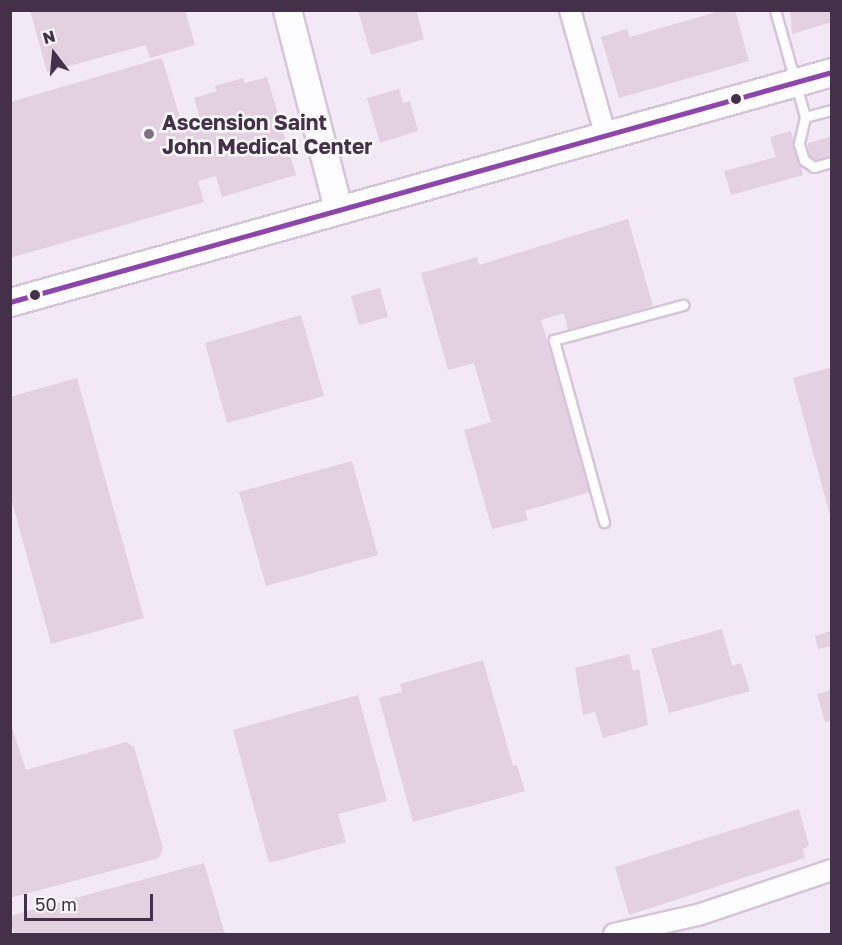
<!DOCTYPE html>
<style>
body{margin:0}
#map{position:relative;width:842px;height:945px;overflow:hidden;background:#f3e9f6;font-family:"Golos Text",sans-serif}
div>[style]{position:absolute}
.building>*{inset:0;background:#e3d0e1}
.roads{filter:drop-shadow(2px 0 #d4c5d8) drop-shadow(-2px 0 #d4c5d8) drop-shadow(0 2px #d4c5d8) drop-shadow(0 -2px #d4c5d8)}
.lane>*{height:9px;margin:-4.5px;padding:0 4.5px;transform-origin:4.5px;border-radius:4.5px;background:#fdfcfe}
.street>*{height:20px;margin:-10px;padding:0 10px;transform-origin:10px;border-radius:10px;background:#fdfcfe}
.secondary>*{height:27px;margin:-13.5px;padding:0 13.5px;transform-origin:13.5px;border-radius:13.5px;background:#fdfcfe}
.bus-1>*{height:4.5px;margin:-2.25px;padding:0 2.25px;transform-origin:2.25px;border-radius:2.25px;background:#8e44ad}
.dots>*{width:16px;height:16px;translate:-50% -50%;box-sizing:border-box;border:3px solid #f8f8f8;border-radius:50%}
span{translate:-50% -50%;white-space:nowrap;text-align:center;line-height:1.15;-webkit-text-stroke:5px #f8f8f8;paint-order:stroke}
.poi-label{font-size:21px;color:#443049;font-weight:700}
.left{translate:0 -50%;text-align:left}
.frame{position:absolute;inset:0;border:12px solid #443049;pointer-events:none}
.north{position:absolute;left:24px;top:24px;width:60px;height:60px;-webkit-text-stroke:4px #f8f8f8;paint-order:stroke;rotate:344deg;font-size:16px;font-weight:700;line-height:24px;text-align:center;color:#443049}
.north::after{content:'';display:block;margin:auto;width:21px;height:27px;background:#443049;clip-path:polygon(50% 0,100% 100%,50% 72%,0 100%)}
.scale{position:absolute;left:24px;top:894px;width:129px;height:27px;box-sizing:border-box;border:3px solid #443049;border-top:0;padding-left:8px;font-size:18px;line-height:21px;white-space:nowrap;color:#443049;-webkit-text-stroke:4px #f8f8f8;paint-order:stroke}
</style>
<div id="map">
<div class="building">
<div style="clip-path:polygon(30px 10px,185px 10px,195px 45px,150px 58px,146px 45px,47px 72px)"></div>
<div style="clip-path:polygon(358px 10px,416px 10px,424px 39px,371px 55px)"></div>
<div style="clip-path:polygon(723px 10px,735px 10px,749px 61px,619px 98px,601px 37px,627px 29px,630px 37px)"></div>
<div style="clip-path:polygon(790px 10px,832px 10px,832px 22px,792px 34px)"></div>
<div style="clip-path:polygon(162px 58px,182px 124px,200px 119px,194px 98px,217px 91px,215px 86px,243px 78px,245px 83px,267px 77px,296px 175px,222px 197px,216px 176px,198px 181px,204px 202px,10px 258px,10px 102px)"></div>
<div style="clip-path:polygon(399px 89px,403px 103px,410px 101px,418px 131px,380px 143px,367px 98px)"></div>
<div style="clip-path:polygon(791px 131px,803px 175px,731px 195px,724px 171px,776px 157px,770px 137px)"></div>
<div style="clip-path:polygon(832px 136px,832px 157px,809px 161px,808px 143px)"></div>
<div style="clip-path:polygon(628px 219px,653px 306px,568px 330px,564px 313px,541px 320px,590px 492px,525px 511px,528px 520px,492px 529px,464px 430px,491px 422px,474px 363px,448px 370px,421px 273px,477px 257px,479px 265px)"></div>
<div style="clip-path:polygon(380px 288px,388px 317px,359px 325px,351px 296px)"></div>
<div style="clip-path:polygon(301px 315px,324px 396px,227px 423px,205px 343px)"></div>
<div style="clip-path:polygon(832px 367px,832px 519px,831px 519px,793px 378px)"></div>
<div style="clip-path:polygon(77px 378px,144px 618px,51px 644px,10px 494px,10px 397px)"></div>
<div style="clip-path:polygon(352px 461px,378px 555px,266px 586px,239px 492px)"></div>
<div style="clip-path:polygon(722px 629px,732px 666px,741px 663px,750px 691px,669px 713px,651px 649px)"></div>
<div style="clip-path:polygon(831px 631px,832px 646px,818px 649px,815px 636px)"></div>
<div style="clip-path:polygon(629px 654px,633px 671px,639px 669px,648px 725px,603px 738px,595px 712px,583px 715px,575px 668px)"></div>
<div style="clip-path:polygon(483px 660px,513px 766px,517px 765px,525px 791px,413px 822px,379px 698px,402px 692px,400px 684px)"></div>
<div style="clip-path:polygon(832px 690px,832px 720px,825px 722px,817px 694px)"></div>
<div style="clip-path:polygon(358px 695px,387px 801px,338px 814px,346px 842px,269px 863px,233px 730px)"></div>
<div style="clip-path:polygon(10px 721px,26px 770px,126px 742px,134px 747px,163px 848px,159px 858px,10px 898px)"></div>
<div style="clip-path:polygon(799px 809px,809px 846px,803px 849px,805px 858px,629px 915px,615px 867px)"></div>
<div style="clip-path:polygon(204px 863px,225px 934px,14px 934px,10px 916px)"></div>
</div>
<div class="roads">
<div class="lane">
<div style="left:775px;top:10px;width:111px;rotate:74.3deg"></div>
<div style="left:805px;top:117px;width:28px;rotate:-15deg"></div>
<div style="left:805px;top:117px;width:28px;rotate:103deg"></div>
<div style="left:799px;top:144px;width:17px;rotate:73deg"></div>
<div style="left:804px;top:160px;width:12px;rotate:35deg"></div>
<div style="left:814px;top:167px;width:19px;rotate:-16deg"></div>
<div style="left:604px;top:522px;width:189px;rotate:-105.4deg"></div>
<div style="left:554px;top:340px;width:134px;rotate:-15.2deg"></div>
</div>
<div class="street">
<div style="left:570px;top:10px;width:129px;rotate:74.2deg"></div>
<div style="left:614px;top:934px;width:89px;rotate:-12.9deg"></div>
<div style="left:701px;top:914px;width:138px;rotate:-18.6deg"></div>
</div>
<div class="secondary">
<div style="left:287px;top:10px;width:204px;rotate:75.6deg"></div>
<div style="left:10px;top:302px;width:854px;rotate:-15.63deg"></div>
</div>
</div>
<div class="bus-1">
<div style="left:10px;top:302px;width:854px;rotate:-15.63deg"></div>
</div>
<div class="dots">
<div style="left:736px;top:99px;background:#443049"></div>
<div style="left:149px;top:134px;background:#817186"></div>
<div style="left:35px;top:295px;background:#443049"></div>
</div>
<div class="poi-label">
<span class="left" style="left:162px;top:134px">Ascension Saint<br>John Medical Center</span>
</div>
<div class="frame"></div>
<div class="north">N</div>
<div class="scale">50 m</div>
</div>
